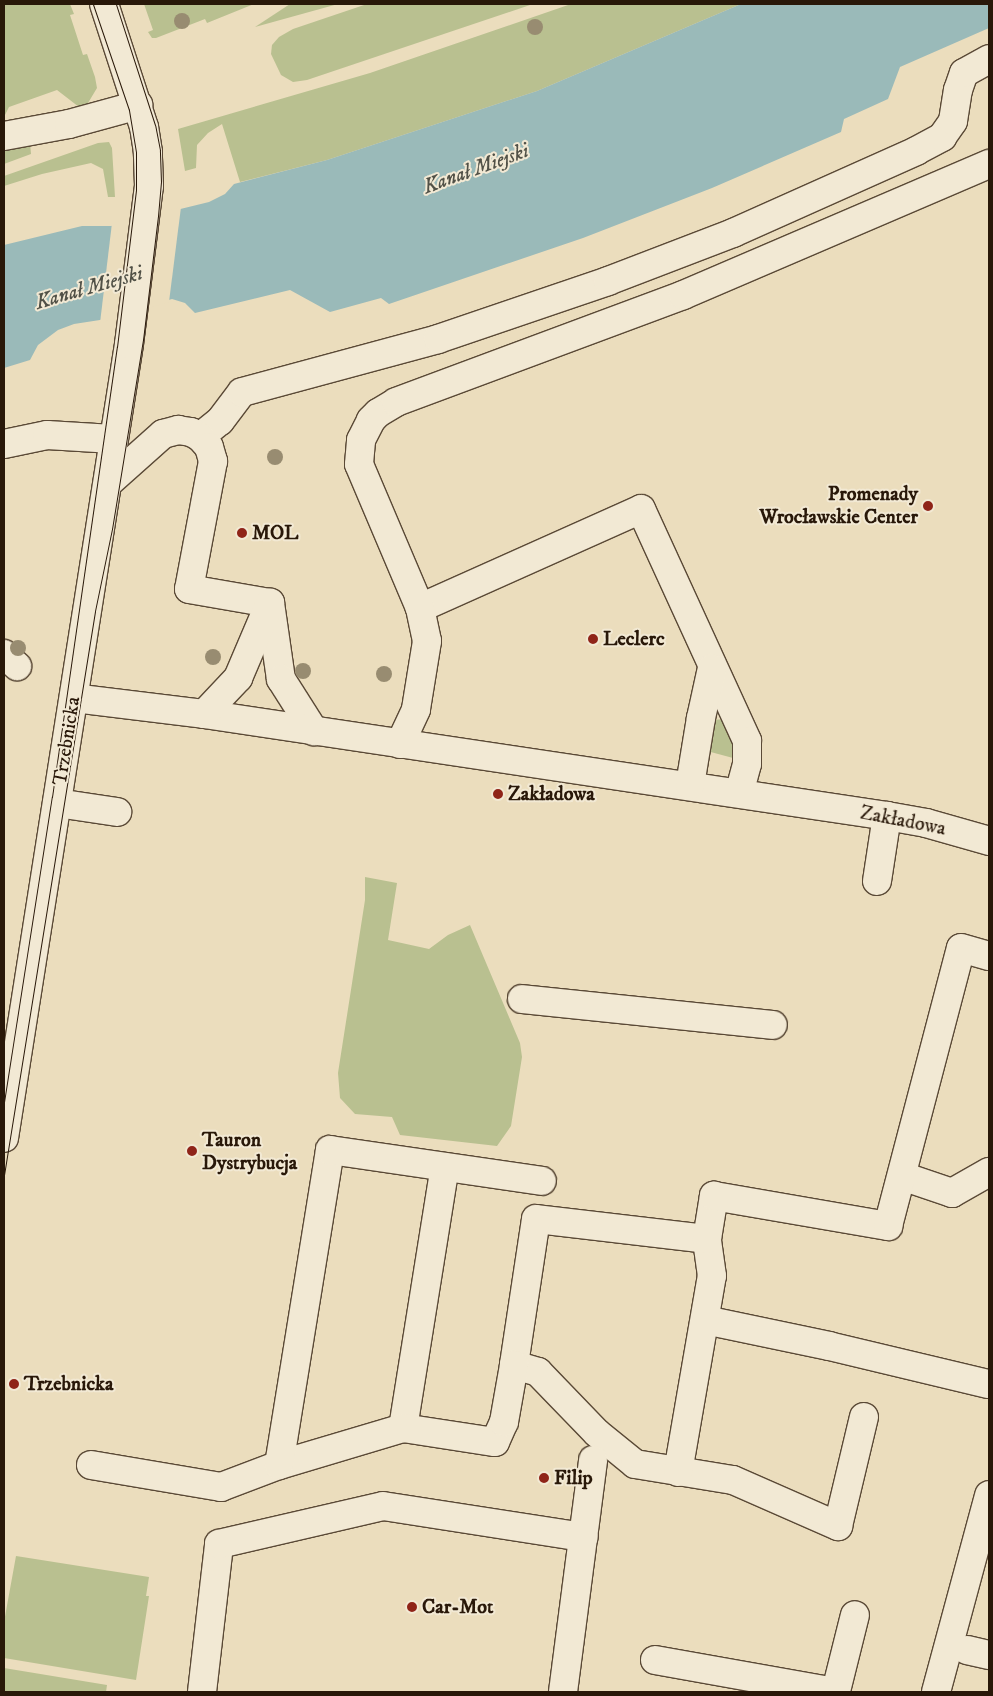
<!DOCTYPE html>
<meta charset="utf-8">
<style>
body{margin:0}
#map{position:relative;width:993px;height:1696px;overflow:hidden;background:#ebddbd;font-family:"IM FELL DW Pica",serif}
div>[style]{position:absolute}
.green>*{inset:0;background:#b9c090}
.water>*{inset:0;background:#9abab9}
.pier>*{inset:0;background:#ebddbd}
.roads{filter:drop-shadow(1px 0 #5a4936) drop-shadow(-1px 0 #5a4936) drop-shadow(0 1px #5a4936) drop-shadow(0 -1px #5a4936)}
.minor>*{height:28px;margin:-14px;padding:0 14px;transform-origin:14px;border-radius:14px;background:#f2e9d4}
.tram>*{height:1px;margin:-0.5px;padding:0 0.5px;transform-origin:0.5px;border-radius:0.5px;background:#291809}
.trees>*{width:16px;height:16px;margin:-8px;border-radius:50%;background:#988c71}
.dots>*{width:14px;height:14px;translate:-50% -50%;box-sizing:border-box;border:2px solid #f2e9d4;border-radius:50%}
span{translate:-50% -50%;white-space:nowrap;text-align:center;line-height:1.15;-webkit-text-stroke:4px #f2e9d4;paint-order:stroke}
.poi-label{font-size:20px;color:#291809;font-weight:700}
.right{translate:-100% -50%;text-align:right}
.left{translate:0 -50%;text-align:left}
.street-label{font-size:20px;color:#291809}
.water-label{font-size:21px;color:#515147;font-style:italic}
.frame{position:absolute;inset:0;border:5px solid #291809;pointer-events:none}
</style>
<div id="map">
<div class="green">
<div style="clip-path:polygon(4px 4px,70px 4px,74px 14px,70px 15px,83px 55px,87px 54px,95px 77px,97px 88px,88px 103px,79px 107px,57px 90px,9px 107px,4px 117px)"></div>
<div style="clip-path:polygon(144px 4px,254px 4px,207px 23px,205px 19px,156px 38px,152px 38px,148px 32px,153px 30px)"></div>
<div style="clip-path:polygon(290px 4px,338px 4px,255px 27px)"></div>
<div style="clip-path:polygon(367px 4px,533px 4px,307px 80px,293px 82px,281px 75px,271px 54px,272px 45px,279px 37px,293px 29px)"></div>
<div style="clip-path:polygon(571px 4px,741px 4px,537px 91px,327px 160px,240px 182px,222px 124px,208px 133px,197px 145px,196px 168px,185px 171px,178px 129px,370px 73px)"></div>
<div style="clip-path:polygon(109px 142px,112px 148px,115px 197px,108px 197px,103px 169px,91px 163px,42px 174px,4px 186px,4px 176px,98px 143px)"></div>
<div style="clip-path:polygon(30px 143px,31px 154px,4px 164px,4px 147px)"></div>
<div style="clip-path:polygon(727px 719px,737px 754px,733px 758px,707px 751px,711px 720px)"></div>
<div style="clip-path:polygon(365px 877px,397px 883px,388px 940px,429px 949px,448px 935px,470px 925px,520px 1043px,522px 1057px,511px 1126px,497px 1146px,400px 1135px,392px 1117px,355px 1114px,340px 1098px,338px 1073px,365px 900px)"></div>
<div style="clip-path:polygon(16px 1556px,149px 1577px,146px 1596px,149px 1596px,136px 1680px,4px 1658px,4px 1622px)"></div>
<div style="clip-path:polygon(4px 1668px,107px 1685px,106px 1692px,4px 1692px)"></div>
</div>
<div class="water">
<div style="clip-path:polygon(741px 4px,989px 4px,989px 28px,900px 67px,888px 99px,844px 119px,841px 132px,712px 188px,583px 238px,389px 304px,381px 298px,330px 312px,290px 290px,195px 313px,185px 303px,172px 299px,100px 320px,74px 324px,58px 330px,38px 345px,30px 360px,4px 368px,4px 245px,82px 226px,111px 226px,209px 202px,225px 194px,234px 184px,327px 160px,537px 91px)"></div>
</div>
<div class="pier">
<div style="clip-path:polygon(181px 207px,169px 302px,100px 323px,112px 223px)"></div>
</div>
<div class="roads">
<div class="minor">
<div style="left:4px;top:136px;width:66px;rotate:-10.5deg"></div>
<div style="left:69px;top:124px;width:72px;rotate:-15.4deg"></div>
<div style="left:200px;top:437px;width:26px;rotate:-39deg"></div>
<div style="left:220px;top:421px;width:36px;rotate:-53deg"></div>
<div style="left:242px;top:392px;width:203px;rotate:-15.1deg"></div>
<div style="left:438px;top:339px;width:180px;rotate:-18.8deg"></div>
<div style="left:608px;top:281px;width:134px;rotate:-21deg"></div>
<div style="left:733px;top:233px;width:201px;rotate:-24.1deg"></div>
<div style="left:916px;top:151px;width:30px;rotate:-28deg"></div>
<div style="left:942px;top:137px;width:19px;rotate:-55deg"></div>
<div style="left:953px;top:121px;width:31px;rotate:-81deg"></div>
<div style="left:958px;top:90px;width:18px;rotate:-71deg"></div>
<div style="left:964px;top:73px;width:29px;rotate:-29deg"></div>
<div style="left:4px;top:444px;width:44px;rotate:-11.8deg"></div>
<div style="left:47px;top:435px;width:66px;rotate:3.5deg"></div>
<div style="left:108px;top:483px;width:74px;rotate:-41.7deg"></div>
<div style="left:163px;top:434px;width:16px;rotate:-15deg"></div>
<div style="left:178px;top:430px;width:13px;rotate:9deg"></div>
<div style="left:191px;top:432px;width:10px;rotate:29deg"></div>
<div style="left:200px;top:437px;width:13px;rotate:48deg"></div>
<div style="left:209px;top:447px;width:15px;rotate:74deg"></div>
<div style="left:213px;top:461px;width:130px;rotate:100.6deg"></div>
<div style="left:189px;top:589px;width:82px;rotate:9.8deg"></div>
<div style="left:270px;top:603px;width:77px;rotate:81.8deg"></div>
<div style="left:281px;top:679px;width:62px;rotate:57.6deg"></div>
<div style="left:420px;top:608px;width:242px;rotate:-24.1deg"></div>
<div style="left:641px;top:509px;width:255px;rotate:65.4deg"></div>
<div style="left:747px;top:741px;width:23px;rotate:90deg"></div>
<div style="left:747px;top:764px;width:30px;rotate:105deg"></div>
<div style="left:4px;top:654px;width:18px;rotate:43deg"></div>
<div style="left:74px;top:698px;width:131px;rotate:7deg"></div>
<div style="left:204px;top:714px;width:691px;rotate:8.49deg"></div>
<div style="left:887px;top:816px;width:40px;rotate:10deg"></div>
<div style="left:926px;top:823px;width:66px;rotate:15.9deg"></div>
<div style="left:204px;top:714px;width:50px;rotate:-46.6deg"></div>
<div style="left:238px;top:678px;width:82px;rotate:-66.9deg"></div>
<div style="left:400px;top:744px;width:38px;rotate:-65deg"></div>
<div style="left:416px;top:709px;width:69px;rotate:-80.8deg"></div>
<div style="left:427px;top:641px;width:34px;rotate:-102deg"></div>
<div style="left:420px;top:608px;width:156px;rotate:-113deg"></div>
<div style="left:359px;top:464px;width:24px;rotate:-85deg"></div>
<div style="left:361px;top:440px;width:22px;rotate:-63deg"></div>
<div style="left:371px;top:420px;width:10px;rotate:-45deg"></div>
<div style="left:378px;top:413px;width:21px;rotate:-31deg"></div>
<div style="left:396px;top:402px;width:306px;rotate:-20.4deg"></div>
<div style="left:683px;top:295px;width:333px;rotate:-23.2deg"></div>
<div style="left:690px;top:785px;width:68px;rotate:-80.7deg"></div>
<div style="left:701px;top:718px;width:51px;rotate:-77.6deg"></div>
<div style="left:57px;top:803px;width:61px;rotate:8.5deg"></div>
<div style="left:877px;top:881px;width:66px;rotate:-81.3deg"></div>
<div style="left:522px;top:999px;width:252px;rotate:5.9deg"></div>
<div style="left:4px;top:1138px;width:804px;rotate:-81.05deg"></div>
<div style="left:129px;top:344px;width:159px;rotate:-82.8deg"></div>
<div style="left:149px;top:186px;width:34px;rotate:-92deg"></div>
<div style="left:148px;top:152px;width:25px;rotate:-99deg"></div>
<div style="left:144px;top:127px;width:129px;rotate:-108deg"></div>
<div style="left:902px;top:1176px;width:53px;rotate:18.8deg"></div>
<div style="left:952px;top:1193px;width:43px;rotate:-29.6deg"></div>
<div style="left:707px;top:1239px;width:172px;rotate:-173.3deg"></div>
<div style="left:536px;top:1219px;width:148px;rotate:98.6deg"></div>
<div style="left:514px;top:1365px;width:25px;rotate:16deg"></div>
<div style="left:538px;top:1372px;width:85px;rotate:46deg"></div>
<div style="left:597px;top:1433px;width:49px;rotate:39.2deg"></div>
<div style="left:635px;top:1464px;width:99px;rotate:9.3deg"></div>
<div style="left:733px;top:1480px;width:115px;rotate:23.7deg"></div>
<div style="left:838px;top:1526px;width:112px;rotate:-76.6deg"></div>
<div style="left:705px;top:1320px;width:127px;rotate:11.8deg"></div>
<div style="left:829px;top:1346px;width:164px;rotate:13.4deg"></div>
<div style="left:403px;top:1428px;width:264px;rotate:-80.9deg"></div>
<div style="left:91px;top:1465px;width:132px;rotate:9.6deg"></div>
<div style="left:221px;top:1487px;width:62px;rotate:-20.8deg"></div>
<div style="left:279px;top:1465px;width:129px;rotate:-16.6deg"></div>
<div style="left:403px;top:1428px;width:93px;rotate:8.7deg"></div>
<div style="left:495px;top:1442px;width:22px;rotate:-66deg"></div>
<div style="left:504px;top:1422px;width:58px;rotate:-80deg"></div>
<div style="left:279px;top:1465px;width:319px;rotate:-80.8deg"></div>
<div style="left:330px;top:1150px;width:214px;rotate:8.3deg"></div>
<div style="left:678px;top:1472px;width:199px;rotate:-80.2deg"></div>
<div style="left:712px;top:1276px;width:37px;rotate:-98deg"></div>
<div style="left:707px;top:1239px;width:44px;rotate:-80.8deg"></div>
<div style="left:714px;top:1196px;width:177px;rotate:9.8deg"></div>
<div style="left:888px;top:1226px;width:287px;rotate:-75.3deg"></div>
<div style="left:961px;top:948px;width:29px;rotate:16deg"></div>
<div style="left:967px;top:1650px;width:23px;rotate:13deg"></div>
<div style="left:655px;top:1660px;width:183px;rotate:10.1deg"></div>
<div style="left:836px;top:1691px;width:78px;rotate:-76deg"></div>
<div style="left:202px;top:1692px;width:149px;rotate:-83.4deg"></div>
<div style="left:219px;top:1544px;width:168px;rotate:-13deg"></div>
<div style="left:383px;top:1506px;width:203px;rotate:8.8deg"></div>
<div style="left:563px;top:1692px;width:234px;rotate:-82.6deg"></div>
<div style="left:936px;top:1692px;width:204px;rotate:-74.9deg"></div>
</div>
</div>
<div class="tram">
<div style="left:4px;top:1102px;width:309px;rotate:-81.1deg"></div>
<div style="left:52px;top:797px;width:455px;rotate:-81.8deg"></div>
<div style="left:117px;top:347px;width:158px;rotate:-83.1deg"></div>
<div style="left:136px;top:190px;width:38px;rotate:-90deg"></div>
<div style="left:136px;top:152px;width:43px;rotate:-99.5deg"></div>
<div style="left:129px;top:110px;width:112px;rotate:-108.8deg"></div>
<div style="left:4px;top:1175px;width:571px;rotate:-80.83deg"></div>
<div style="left:95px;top:611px;width:84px;rotate:-78.3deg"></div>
<div style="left:112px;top:529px;width:192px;rotate:-80.7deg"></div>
<div style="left:143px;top:340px;width:125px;rotate:-83.1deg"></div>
<div style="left:158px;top:216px;width:34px;rotate:-85deg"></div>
<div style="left:161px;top:182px;width:32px;rotate:-92deg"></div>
<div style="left:160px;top:150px;width:25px;rotate:-101deg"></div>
<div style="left:155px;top:125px;width:127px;rotate:-107.9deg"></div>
</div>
<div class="trees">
<div style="left:182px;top:21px"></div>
<div style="left:535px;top:27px"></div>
<div style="left:275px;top:457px"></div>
<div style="left:18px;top:648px"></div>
<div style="left:213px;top:657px"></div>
<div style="left:303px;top:671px"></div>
<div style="left:384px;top:674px"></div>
</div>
<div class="dots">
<div style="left:928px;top:506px;background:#8f2418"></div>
<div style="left:242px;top:533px;background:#8f2418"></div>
<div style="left:593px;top:639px;background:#8f2418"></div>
<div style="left:498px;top:794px;background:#8f2418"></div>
<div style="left:192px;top:1151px;background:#8f2418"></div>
<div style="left:14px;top:1384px;background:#8f2418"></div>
<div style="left:544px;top:1478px;background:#8f2418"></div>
<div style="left:412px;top:1607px;background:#8f2418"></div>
</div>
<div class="poi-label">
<span class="right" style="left:918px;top:506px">Promenady<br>Wrocławskie Center</span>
<span class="left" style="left:252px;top:533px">MOL</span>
<span class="left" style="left:603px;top:639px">Leclerc</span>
<span class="left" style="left:508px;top:794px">Zakładowa</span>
<span class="left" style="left:202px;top:1152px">Tauron<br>Dystrybucja</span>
<span class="left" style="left:24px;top:1384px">Trzebnicka</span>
<span class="left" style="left:554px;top:1478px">Filip</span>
<span class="left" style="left:422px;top:1607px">Car-Mot</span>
</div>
<div class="street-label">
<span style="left:67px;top:741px;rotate:-81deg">Trzebnicka</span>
<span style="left:903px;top:821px;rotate:11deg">Zakładowa</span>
</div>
<div class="water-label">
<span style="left:476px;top:169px;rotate:-20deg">Kanał Miejski</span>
<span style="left:89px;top:288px;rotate:-16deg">Kanał Miejski</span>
</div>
<div class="frame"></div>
</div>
